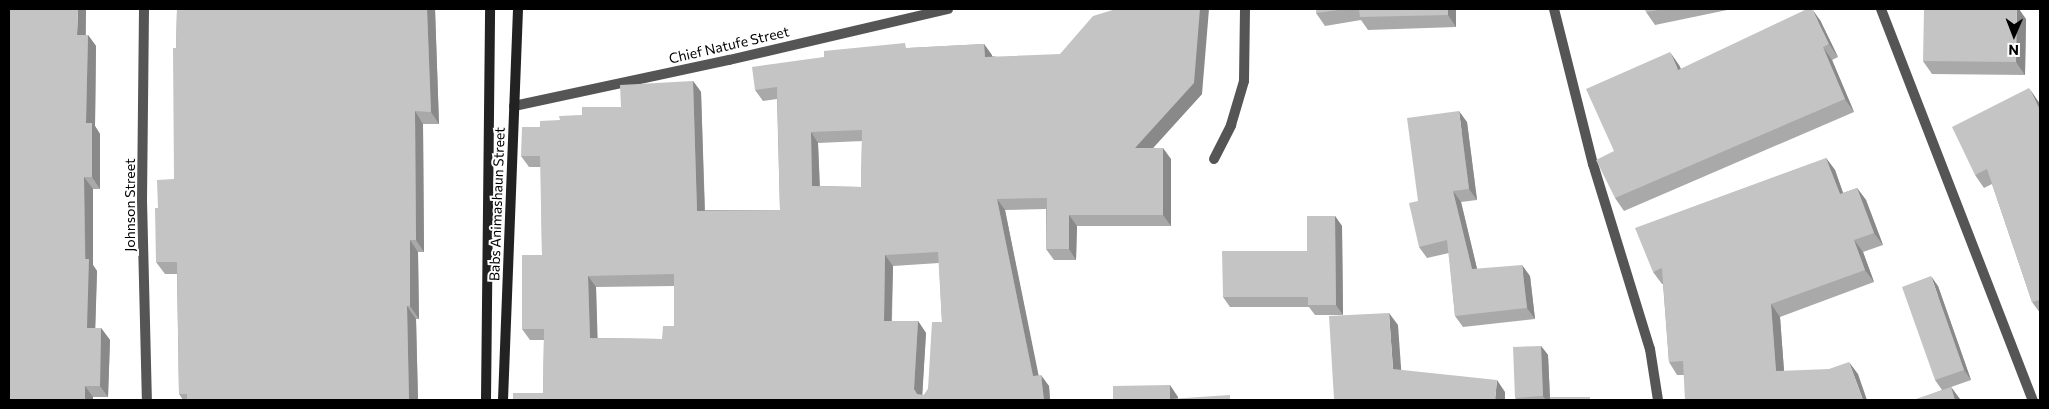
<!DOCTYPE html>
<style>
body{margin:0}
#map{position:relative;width:2049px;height:409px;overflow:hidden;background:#fff;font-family:Commissioner,sans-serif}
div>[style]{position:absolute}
.service>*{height:10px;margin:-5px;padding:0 5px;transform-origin:5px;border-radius:5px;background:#555}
.minor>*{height:10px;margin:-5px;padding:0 5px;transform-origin:5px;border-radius:5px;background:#555}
.secondary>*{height:10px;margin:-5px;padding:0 5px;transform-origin:5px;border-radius:5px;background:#222}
.wall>*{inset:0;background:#a9a9a9}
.shaded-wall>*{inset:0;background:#898989}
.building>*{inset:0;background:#c4c4c4}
span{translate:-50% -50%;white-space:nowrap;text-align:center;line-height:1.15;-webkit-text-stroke:4px #fff;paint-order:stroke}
.street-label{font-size:14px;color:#000}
.frame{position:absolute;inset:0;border:10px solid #000;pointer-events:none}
.north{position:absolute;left:1989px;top:10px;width:50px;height:50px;-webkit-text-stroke:4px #fff;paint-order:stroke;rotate:181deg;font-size:14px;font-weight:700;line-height:20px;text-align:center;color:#000}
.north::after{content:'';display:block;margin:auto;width:18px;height:22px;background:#000;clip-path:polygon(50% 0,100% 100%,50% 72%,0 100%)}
</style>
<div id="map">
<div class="service">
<div style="left:1214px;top:159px;width:38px;rotate:-63deg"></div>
<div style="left:1231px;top:125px;width:46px;rotate:-73.5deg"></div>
<div style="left:1244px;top:81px;width:72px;rotate:-89.2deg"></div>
</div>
<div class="minor">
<div style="left:144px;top:9px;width:191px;rotate:90.6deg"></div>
<div style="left:142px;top:200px;width:200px;rotate:88.6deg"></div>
<div style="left:1554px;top:9px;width:160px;rotate:75.9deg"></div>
<div style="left:1593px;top:164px;width:194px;rotate:72.9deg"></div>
<div style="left:1650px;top:349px;width:52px;rotate:81.1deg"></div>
<div style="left:1881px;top:9px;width:420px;rotate:68.8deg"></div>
<div style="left:514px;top:106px;width:220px;rotate:-12.1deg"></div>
<div style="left:729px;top:60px;width:225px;rotate:-13.1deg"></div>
</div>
<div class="secondary">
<div style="left:486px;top:400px;width:391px;rotate:-89.4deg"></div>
<div style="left:503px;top:400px;width:391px;rotate:-87.8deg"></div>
</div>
<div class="wall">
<div style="clip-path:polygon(86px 9px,86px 35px,88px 35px,96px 46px,95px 126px,100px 134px,100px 189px,93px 189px,93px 265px,97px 271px,95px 328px,101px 328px,110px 340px,108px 397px,93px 397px,93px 400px,9px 400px)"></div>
<div style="clip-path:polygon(177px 9px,435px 9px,439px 124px,423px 124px,424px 252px,418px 252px,419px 319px,416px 319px,418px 400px,183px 400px,179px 394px,177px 274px,165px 274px,156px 262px,158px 208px,174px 179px,176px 48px)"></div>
<div style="clip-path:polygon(1316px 9px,1456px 9px,1456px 27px,1368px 30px,1361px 20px,1325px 26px,1316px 13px)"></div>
<div style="clip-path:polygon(1645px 9px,1732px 9px,1655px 25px,1646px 12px)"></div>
<div style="clip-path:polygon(2026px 19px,2025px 75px,1932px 74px,1923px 61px)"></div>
<div style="clip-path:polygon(1820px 20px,1838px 57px,1832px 60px,1854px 112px,1624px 211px,1615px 198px,1614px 151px,1679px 65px,1681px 69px)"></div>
<div style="clip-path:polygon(evenodd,984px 44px,992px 56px,1202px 94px,1153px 148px,1171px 159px,1171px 226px,1077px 226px,1076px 260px,1054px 260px,1046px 249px,1046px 209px,1005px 210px,1038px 376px,1049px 386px,1050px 400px,543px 393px,544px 340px,530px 340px,522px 329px,542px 255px,541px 167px,529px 167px,521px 156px,540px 127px,560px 120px,582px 115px,621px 107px,693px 81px,701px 92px,705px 210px,780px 210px,777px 99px,763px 101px,755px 90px,824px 57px,909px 48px,984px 44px,862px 141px,861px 187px,820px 186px,818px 143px,862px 141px,984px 44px,939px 263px,942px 322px,928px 389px,924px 395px,922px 395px,926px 333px,918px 321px,892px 321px,893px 266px,939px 263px,984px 44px,674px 286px,674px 326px,662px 339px,597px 338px,596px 287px,674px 286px)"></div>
<div style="clip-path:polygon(2038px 101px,2040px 105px,2040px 313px,2032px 302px,1992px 184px,1984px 188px,1975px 175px)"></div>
<div style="clip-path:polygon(1467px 122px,1477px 200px,1461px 202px,1477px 269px,1530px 276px,1535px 319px,1463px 327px,1455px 316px,1449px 253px,1427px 258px,1419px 247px,1418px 201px)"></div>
<div style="clip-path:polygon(1826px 158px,1835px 170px,1843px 193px,1857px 188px,1866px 200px,1883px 245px,1863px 252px,1874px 282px,1780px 317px,1784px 371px,1858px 374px,1677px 375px,1669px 362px,1663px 284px,1662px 284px,1653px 272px)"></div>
<div style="clip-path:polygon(1335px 216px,1342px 226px,1343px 315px,1315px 315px,1309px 307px,1230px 307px,1223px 297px,1307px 251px)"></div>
<div style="clip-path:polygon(1938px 286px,1971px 380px,1951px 387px,1960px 400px,1916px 400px,1942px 390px,1935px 380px)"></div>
<div style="clip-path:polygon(1541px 346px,1548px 355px,1550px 397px,1592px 400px,1517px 400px,1515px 398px)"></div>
</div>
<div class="shaded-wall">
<div style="clip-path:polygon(78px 9px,86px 9px,85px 46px,77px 35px)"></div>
<div style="clip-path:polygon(427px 9px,435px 9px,439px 124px,431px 112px)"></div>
<div style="clip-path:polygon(1200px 9px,1209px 9px,1202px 94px,1143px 159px,1135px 148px)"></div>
<div style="clip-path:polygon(1448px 9px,1456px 9px,1456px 27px,1448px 15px)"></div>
<div style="clip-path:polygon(1812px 9px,1820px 20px,1838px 57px,1829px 44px)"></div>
<div style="clip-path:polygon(2017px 9px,2019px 9px,2026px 19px,2025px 75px,2016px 62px)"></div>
<div style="clip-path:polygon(88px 35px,96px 46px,95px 126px,100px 134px,100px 189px,92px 177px,86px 123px)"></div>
<div style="clip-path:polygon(984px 44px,992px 55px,993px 68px,985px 57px)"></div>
<div style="clip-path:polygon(1823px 47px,1832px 60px,1854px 112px,1845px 99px)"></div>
<div style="clip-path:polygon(1670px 52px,1679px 65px,1687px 83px,1678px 70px)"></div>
<div style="clip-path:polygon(693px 81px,701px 92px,705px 222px,697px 211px)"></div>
<div style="clip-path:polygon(2029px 88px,2038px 101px,2040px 105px,2040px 110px)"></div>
<div style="clip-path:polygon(415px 111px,423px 124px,424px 252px,416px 240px)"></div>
<div style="clip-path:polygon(1459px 111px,1467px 122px,1477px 200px,1469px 189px)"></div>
<div style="clip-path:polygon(811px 132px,818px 143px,820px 197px,812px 186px)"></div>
<div style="clip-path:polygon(1163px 148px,1171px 159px,1171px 226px,1163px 215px)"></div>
<div style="clip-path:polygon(1826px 158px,1835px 170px,1848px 207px,1840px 194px)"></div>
<div style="clip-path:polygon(84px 177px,93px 189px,93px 265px,97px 271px,95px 339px,87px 328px)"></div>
<div style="clip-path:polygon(1857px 188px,1866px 200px,1883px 245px,1874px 233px)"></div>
<div style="clip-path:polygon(1453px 191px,1461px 202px,1480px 281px,1472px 269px)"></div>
<div style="clip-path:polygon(997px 199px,1005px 210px,1041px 387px,1033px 376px)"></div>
<div style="clip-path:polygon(1069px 215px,1077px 226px,1076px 260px,1069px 249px)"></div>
<div style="clip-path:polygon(1335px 216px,1342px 226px,1343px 315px,1336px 305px)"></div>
<div style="clip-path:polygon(410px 240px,418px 252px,419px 319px,410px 306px)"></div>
<div style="clip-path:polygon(1854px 240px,1863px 252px,1874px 282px,1865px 270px)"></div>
<div style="clip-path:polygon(885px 255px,893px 266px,891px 332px,884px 321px)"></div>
<div style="clip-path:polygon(1522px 265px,1530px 276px,1535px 319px,1527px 308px)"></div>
<div style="clip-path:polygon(588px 276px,596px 287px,598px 350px,590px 338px)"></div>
<div style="clip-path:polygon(1931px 276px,1938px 286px,1971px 380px,1964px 370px)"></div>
<div style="clip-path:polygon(1771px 304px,1780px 317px,1785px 384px,1776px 371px)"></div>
<div style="clip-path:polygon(407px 306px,416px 319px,418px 400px,409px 400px)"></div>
<div style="clip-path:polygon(1389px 313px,1398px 325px,1402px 381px,1393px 369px)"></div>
<div style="clip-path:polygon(918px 321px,926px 333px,922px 400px,917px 394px,914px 389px)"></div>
<div style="clip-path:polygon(101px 328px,110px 340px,108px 397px,100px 386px)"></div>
<div style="clip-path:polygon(1541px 346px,1548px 355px,1550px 400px,1546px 400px,1543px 396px)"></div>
<div style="clip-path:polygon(1849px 362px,1858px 374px,1867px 400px,1863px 400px)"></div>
<div style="clip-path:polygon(1041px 375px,1049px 386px,1050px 400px,1044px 400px)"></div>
<div style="clip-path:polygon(1497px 380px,1505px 392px,1505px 400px,1495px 400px)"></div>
<div style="clip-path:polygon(1170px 385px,1178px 397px,1178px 400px,1170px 399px)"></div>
<div style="clip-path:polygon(85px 386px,93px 397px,93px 400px,85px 400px)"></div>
<div style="clip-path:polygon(1951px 387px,1960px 399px,1960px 400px,1955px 400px)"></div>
</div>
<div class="building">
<div style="clip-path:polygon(9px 9px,78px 9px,77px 35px,88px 35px,86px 123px,92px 123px,92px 177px,84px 177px,85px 259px,89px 259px,87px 328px,101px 328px,100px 386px,85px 386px,85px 400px,9px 400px)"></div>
<div style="clip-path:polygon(177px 9px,427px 9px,431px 112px,415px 111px,416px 240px,410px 240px,410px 306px,407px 306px,409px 400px,187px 400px,187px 394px,179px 394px,177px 262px,156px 262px,155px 208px,158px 208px,157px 180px,174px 179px,173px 48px,176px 48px)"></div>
<div style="clip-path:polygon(evenodd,1116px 9px,1200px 9px,1194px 83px,1135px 148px,1163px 148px,1163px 215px,1069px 215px,1069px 249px,1046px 249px,1047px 198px,997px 199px,1033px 376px,1041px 375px,1044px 400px,513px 400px,513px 393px,543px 393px,544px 329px,522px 329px,522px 255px,542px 255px,540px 156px,521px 156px,522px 127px,540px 127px,540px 121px,560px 120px,559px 116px,582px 115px,582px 107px,621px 107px,620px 85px,693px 81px,697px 211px,780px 210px,777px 87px,755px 90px,752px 67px,824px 57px,824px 51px,905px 43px,906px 48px,984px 44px,985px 57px,1060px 54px,1093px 16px,1116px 9px,862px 130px,861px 187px,812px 186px,811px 132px,862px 130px,1116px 9px,938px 252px,942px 322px,932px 322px,928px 389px,924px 395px,917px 394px,914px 389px,918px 321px,884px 321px,885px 255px,938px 252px,1116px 9px,674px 274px,674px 326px,663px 326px,662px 339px,590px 338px,588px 276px,674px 274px)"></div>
<div style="clip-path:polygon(1316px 9px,1346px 9px,1316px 13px)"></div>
<div style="clip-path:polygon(1359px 9px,1448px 9px,1448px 15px,1360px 17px)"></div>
<div style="clip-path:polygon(1645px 9px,1663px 9px,1646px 12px)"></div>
<div style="clip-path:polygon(1807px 9px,1812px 9px,1829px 44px,1823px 47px,1845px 99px,1615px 198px,1596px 160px,1614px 151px,1586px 89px,1670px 52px,1678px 70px)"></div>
<div style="clip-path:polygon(1924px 9px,2017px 9px,2016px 62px,1923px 61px)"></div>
<div style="clip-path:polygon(2029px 88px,2040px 110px,2040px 300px,2032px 302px,1987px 169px,1975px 175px,1952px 127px)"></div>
<div style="clip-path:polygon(1459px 111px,1469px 189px,1453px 191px,1472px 269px,1522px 265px,1527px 308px,1455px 316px,1447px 240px,1419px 247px,1409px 203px,1418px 201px,1407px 118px)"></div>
<div style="clip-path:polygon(1826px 158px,1840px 194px,1857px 188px,1874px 233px,1854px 240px,1865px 270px,1771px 304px,1776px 371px,1829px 369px,1849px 362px,1863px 400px,1685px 400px,1683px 361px,1669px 362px,1662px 268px,1653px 272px,1635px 228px)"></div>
<div style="clip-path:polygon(1307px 216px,1335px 216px,1336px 305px,1308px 305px,1308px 297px,1223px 297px,1222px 251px,1307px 251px)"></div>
<div style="clip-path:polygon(1931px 276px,1964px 370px,1935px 380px,1902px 287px)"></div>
<div style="clip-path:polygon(1389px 313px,1393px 369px,1497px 380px,1495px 400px,1322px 400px,1334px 399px,1329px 316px)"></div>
<div style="clip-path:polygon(1541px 346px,1543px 396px,1515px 398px,1513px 347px)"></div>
<div style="clip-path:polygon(1170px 385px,1170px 399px,1230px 395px,1230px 400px,1113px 400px,1113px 386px)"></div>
<div style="clip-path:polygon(1951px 387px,1955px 400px,1916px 400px,1916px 399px)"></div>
<div style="clip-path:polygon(1550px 397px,1590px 397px,1590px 400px,1550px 400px)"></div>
</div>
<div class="street-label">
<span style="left:729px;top:45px;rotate:-13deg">Chief Natufe Street</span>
<span style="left:497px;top:204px;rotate:-88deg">Babs Animashaun Street</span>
<span style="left:130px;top:205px;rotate:-90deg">Johnson Street</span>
</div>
<div class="frame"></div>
<div class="north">N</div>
</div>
